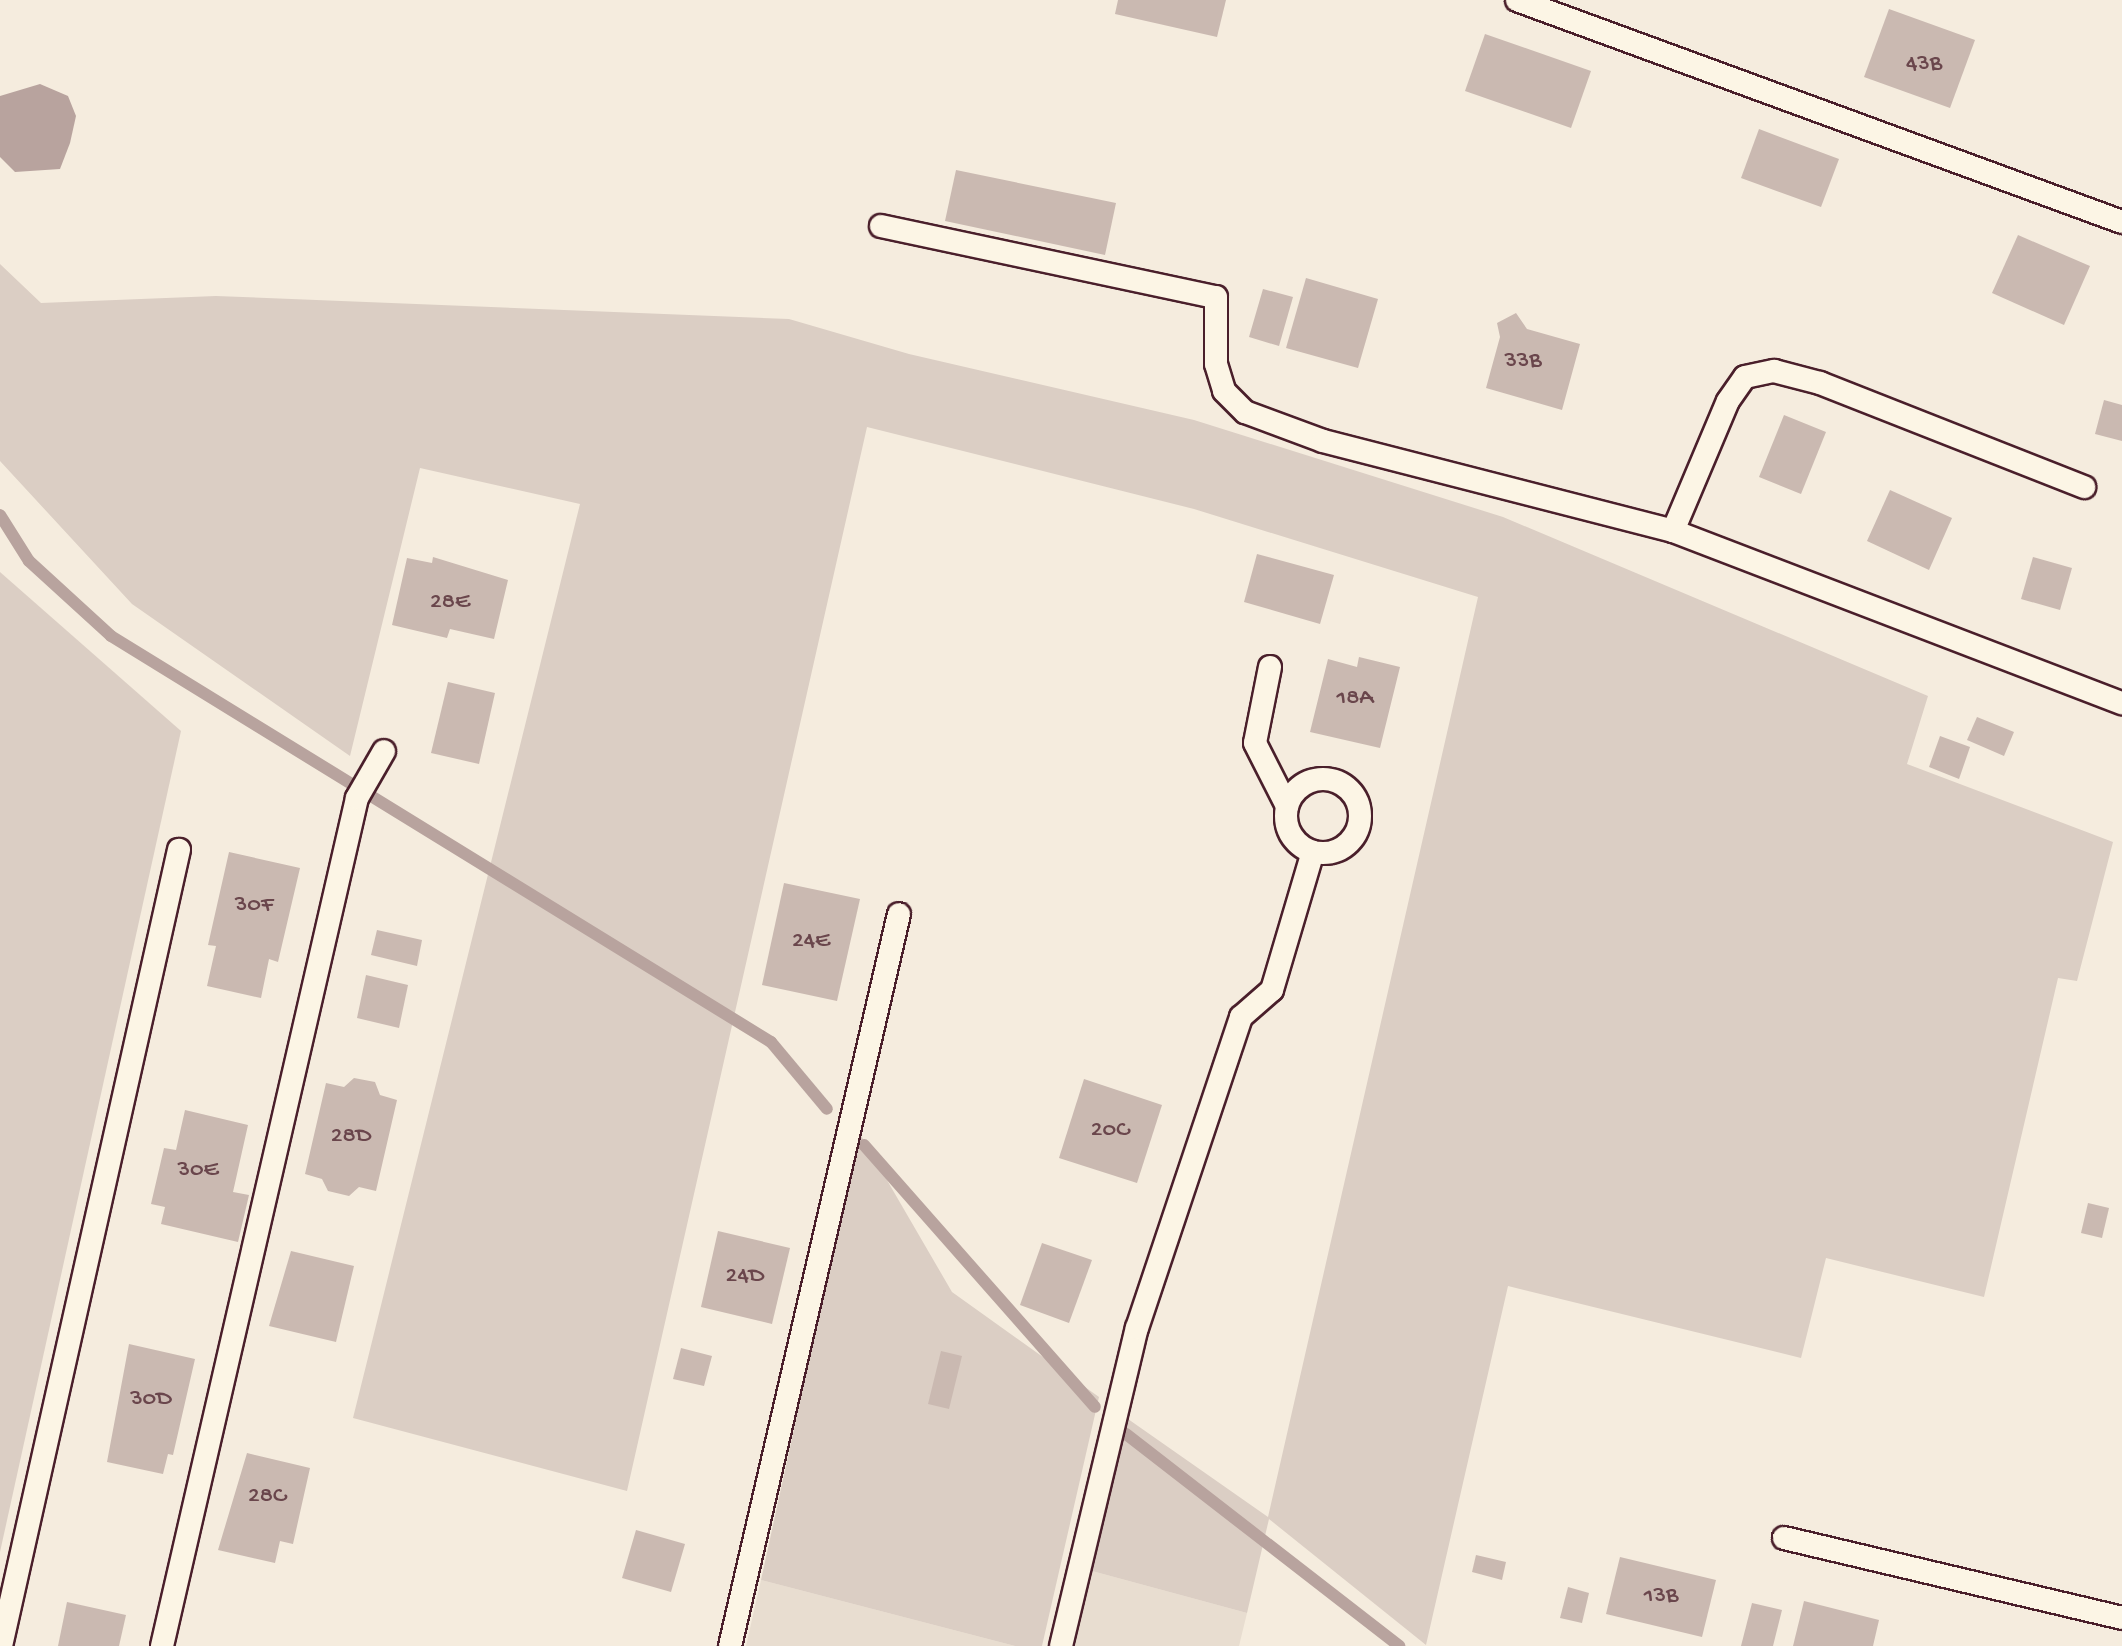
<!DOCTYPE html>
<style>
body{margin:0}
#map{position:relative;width:2122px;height:1646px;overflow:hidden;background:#f5ecde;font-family:"Gochi Hand",sans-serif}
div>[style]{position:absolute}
.built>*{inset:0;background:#e8ddd0}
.green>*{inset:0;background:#dbcec4}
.water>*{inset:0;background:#b8a39e}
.stream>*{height:12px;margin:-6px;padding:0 6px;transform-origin:6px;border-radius:6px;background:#b8a39e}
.building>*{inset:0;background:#cab9b1}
.roads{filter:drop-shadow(2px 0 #4a1f2b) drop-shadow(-2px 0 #4a1f2b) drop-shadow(0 2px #4a1f2b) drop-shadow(0 -2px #4a1f2b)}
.lane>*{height:22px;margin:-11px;padding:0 11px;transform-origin:11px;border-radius:11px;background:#fcf5e5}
.lane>.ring{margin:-11px;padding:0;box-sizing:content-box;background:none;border:22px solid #fcf5e5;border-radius:50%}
span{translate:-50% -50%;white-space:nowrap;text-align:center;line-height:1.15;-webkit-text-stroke:6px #fcf5e5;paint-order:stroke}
.number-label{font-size:24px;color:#6a464c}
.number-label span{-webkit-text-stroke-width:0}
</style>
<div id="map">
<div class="built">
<div style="clip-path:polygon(1092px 1571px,1247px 1613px,1239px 1646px,1075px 1646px)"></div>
<div style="clip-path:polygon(761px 1580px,1015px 1646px,746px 1646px)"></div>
</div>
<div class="green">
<div style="clip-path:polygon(0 264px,41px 303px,216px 296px,789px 319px,909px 354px,1194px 420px,1503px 517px,1928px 696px,1907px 764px,2113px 842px,2077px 981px,2058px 978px,1984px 1297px,1826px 1258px,1801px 1358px,1508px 1286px,1426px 1645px,1269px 1519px,1247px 1613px,1092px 1571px,1128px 1419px,1268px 1517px,1478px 597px,1194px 509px,867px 427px,627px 1491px,353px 1418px,580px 504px,420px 468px,350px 756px,132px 604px,0 461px)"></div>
<div style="clip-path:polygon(0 572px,181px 731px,0 1552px)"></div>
<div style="clip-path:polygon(859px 1132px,952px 1292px,1099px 1397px,1042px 1646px,1015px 1646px,761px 1580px)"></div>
</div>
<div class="water">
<div style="clip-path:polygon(40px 84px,68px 96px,76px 116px,70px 143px,60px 169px,15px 172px,0 157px,0 96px)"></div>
</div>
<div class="stream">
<div style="left:0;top:515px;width:54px;rotate:57.8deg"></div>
<div style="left:29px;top:561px;width:111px;rotate:42.4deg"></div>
<div style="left:111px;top:636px;width:775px;rotate:31.6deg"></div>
<div style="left:771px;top:1042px;width:87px;rotate:50.1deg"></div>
<div style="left:864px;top:1145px;width:349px;rotate:48.6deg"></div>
<div style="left:1126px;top:1434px;width:346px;rotate:37.8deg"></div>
</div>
<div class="building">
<div style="clip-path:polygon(1118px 0,1226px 0,1217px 37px,1115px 14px)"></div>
<div style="clip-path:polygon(1889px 9px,1975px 40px,1950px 108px,1864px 77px)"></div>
<div style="clip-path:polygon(1485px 34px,1591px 71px,1571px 128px,1465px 91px)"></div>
<div style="clip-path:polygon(1759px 129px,1839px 159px,1821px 207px,1741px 178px)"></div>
<div style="clip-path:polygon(956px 170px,1116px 203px,1105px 255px,945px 221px)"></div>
<div style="clip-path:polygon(2018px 235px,2090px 266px,2064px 325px,1992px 293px)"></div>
<div style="clip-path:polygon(1306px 278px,1378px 299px,1358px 368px,1286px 348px)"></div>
<div style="clip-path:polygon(1263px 289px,1293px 297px,1279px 346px,1249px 337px)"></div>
<div style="clip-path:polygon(1516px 313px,1527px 329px,1580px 344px,1562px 410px,1486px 388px,1500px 337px,1497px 323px)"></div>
<div style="clip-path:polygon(2104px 400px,2122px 405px,2122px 441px,2095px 434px)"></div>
<div style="clip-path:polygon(1784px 415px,1826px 432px,1801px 494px,1759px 477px)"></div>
<div style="clip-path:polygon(1890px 490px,1952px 518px,1929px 570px,1867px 541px)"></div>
<div style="clip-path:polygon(1257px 554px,1334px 575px,1320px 624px,1244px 602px)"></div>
<div style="clip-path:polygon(433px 557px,508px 580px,494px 639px,450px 629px,447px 638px,392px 625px,407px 558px,432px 563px)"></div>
<div style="clip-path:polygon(2033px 557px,2072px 568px,2060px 610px,2021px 599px)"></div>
<div style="clip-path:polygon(1359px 657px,1400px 667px,1380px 748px,1310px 732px,1328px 659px,1357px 667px)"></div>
<div style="clip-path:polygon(448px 682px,495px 693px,479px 764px,431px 753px)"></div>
<div style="clip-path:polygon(1977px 717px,2014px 732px,2004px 756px,1967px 740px)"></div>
<div style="clip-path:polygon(1940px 736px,1970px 747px,1959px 779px,1929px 767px)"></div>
<div style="clip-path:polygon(229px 852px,300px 868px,278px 962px,269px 959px,261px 998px,207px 986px,216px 946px,208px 945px)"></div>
<div style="clip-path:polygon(784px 883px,860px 899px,837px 1001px,762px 985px)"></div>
<div style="clip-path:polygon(377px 930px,422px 940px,417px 966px,371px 955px)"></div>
<div style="clip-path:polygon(366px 975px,408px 985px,399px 1028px,357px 1018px)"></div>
<div style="clip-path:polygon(354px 1078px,375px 1082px,380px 1095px,397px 1100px,376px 1191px,359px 1187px,349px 1196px,328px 1191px,322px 1179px,305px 1174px,326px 1083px,344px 1087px)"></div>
<div style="clip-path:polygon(1084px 1079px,1162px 1105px,1137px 1183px,1059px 1158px)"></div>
<div style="clip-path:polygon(185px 1110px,248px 1125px,233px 1192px,249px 1195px,238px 1242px,161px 1224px,165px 1207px,151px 1204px,164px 1148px,176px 1150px)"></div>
<div style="clip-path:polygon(2088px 1203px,2109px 1208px,2102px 1238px,2081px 1233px)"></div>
<div style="clip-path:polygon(718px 1231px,790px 1248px,772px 1324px,701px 1307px)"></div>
<div style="clip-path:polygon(1042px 1243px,1092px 1260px,1069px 1323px,1020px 1305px)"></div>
<div style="clip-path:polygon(291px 1251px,354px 1266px,336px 1342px,269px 1326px)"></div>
<div style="clip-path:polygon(129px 1344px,195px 1359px,173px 1455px,168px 1454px,163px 1474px,107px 1462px)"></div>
<div style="clip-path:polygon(681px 1348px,712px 1356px,704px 1386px,673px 1379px)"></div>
<div style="clip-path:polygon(941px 1351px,962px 1356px,949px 1409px,928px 1404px)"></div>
<div style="clip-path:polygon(247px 1453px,310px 1468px,293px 1544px,280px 1541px,275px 1563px,218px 1550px)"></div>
<div style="clip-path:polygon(636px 1530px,685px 1544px,671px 1592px,622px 1578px)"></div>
<div style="clip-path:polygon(1476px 1555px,1506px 1562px,1502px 1580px,1472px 1572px)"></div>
<div style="clip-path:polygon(1620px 1557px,1716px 1580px,1702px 1637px,1606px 1614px)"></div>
<div style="clip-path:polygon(1568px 1587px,1589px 1593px,1582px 1623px,1560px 1618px)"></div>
<div style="clip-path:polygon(1804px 1601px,1879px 1620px,1873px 1646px,1793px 1646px)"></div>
<div style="clip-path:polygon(67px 1602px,126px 1615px,119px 1646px,58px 1646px)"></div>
<div style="clip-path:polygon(1752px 1603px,1782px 1610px,1773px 1646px,1741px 1646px)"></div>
</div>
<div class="roads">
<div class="lane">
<div style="left:1517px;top:0;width:644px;rotate:20.15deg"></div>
<div style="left:881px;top:226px;width:342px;rotate:12deg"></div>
<div style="left:1216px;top:297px;width:67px;rotate:90deg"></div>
<div style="left:1216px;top:364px;width:28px;rotate:73deg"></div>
<div style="left:1224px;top:391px;width:30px;rotate:45deg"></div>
<div style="left:1245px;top:412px;width:83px;rotate:20.4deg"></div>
<div style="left:1323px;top:441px;width:361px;rotate:14.4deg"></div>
<div style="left:1673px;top:531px;width:481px;rotate:21deg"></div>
<div style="left:1673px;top:531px;width:141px;rotate:-67.1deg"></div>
<div style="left:1728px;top:401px;width:29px;rotate:-55deg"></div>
<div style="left:1745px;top:377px;width:30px;rotate:-12deg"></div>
<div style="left:1774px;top:371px;width:48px;rotate:14.6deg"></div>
<div style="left:1820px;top:383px;width:284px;rotate:21.5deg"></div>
<div style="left:1270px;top:667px;width:77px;rotate:101.2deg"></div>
<div style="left:1255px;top:743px;width:71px;rotate:63.1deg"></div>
<div class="ring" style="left:1286px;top:779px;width:52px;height:52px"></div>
<div style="left:1784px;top:1538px;width:347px;rotate:13.3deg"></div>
<div style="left:1px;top:1646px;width:816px;rotate:-77.4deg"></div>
<div style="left:162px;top:1646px;width:870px;rotate:-77.05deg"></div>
<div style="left:357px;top:798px;width:54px;rotate:-60.1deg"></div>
<div style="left:730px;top:1646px;width:751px;rotate:-77deg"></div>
<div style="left:1061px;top:1646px;width:327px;rotate:-76.6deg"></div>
<div style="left:1137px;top:1328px;width:328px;rotate:-71.5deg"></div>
<div style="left:1241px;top:1017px;width:41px;rotate:-41.1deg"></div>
<div style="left:1272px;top:990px;width:144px;rotate:-73.5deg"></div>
</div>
</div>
<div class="number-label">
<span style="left:1924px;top:65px">43B</span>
<span style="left:1523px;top:362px">33B</span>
<span style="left:450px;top:603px">28E</span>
<span style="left:1355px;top:699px">18A</span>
<span style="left:254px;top:906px">30F</span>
<span style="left:811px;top:942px">24E</span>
<span style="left:1110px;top:1131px">20C</span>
<span style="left:351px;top:1137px">28D</span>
<span style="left:198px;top:1171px">30E</span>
<span style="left:745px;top:1277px">24D</span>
<span style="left:151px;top:1400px">30D</span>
<span style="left:267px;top:1497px">28C</span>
<span style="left:1661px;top:1597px">13B</span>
</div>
</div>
